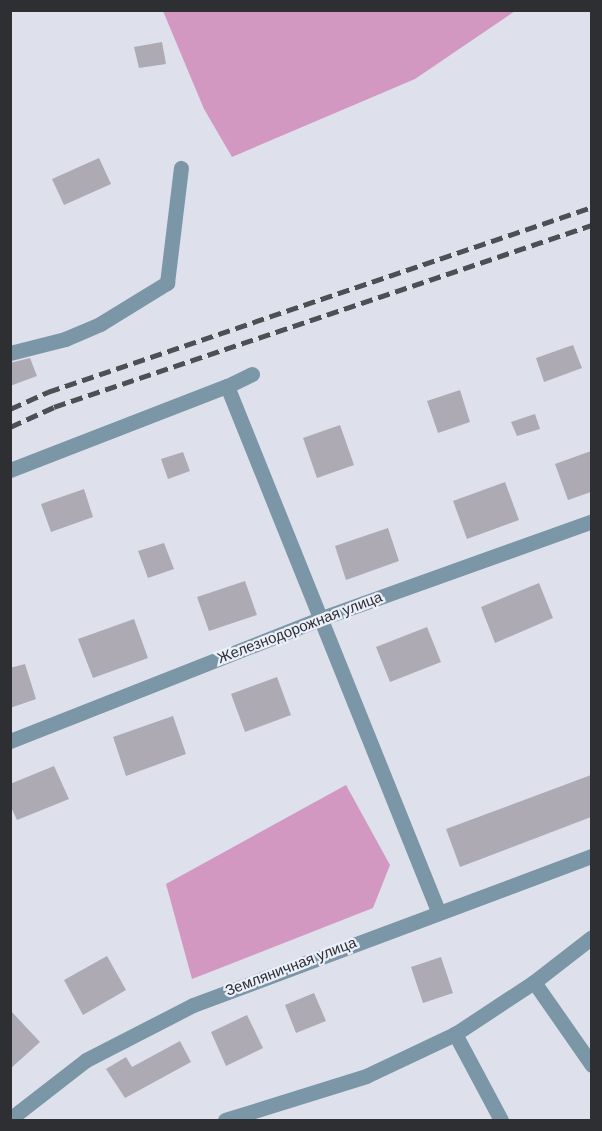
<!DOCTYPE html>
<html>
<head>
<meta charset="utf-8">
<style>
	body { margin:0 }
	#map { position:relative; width:602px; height:1131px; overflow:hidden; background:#dee1eb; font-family:"DM Sans",sans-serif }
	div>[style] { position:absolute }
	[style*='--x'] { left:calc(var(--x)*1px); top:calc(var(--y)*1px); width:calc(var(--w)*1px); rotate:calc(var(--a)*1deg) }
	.forest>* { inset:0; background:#d298c1 }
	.building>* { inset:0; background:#adaab3 }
	.street>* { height:15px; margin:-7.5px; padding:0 7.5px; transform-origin:7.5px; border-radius:7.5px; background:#7b96a7 }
	.rail>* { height:4.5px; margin-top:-2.25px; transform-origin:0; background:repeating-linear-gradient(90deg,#4e4f54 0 12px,transparent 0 18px) }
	span { translate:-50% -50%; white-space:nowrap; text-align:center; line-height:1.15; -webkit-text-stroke:4.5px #ebeff9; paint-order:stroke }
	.street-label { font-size:15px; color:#2e2f33 }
	.frame { position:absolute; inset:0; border:12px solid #2e2f33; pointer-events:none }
</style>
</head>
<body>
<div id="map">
	<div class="forest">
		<div style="clip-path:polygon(163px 11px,515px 11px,415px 79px,232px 157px,204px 109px)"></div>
		<div style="clip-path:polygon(346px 785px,390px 865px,373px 908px,192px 979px,166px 884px)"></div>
	</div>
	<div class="building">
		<div style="clip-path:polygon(162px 42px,166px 64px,139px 68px,134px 47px)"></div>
		<div style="clip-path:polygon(99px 158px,111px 184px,64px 205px,52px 179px)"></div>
		<div style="clip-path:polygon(573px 345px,582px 368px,544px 382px,536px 358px)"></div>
		<div style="clip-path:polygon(30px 358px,37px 376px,10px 386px,10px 363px)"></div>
		<div style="clip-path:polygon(460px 390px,470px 422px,438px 433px,427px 401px)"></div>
		<div style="clip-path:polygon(535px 414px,540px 429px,517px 436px,511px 422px)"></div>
		<div style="clip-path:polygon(340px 425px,354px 465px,317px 478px,303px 438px)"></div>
		<div style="clip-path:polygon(591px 451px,591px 492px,568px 500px,555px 464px)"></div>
		<div style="clip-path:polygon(183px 452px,190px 471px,168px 479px,161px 459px)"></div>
		<div style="clip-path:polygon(505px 482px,519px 520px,467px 539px,453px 501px)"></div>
		<div style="clip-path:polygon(84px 489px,93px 517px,51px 532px,41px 504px)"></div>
		<div style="clip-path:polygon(388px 528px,399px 561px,346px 580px,335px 546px)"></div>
		<div style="clip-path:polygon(164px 543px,174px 569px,148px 578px,138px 551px)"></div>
		<div style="clip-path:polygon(245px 581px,257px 615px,209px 631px,197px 597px)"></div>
		<div style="clip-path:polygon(539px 583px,553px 618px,495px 643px,481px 607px)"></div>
		<div style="clip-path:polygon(134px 619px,148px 658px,93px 678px,78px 639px)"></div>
		<div style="clip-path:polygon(427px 627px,441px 662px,390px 682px,376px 647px)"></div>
		<div style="clip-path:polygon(25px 664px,36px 699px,10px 708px,10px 668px)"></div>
		<div style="clip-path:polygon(277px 677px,291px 715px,245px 732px,231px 694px)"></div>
		<div style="clip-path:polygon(173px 716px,186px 754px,126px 776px,113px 737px)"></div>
		<div style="clip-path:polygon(54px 766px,69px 799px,17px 820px,10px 805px,10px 784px)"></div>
		<div style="clip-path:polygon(591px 775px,591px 817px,460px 867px,446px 829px)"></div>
		<div style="clip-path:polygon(107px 956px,126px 990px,83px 1015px,64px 980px)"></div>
		<div style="clip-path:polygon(441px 957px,453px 993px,423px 1003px,411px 967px)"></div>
		<div style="clip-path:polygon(314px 993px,326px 1021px,296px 1033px,285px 1005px)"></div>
		<div style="clip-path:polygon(10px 1010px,40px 1042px,10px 1069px)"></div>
		<div style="clip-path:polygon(247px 1015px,263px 1048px,226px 1066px,211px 1032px)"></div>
		<div style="clip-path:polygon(180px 1041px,191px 1062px,125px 1098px,106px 1069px,126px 1057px,132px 1067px)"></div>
	</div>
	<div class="street">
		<div style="--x:10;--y:353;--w:57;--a:-14.3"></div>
		<div style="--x:65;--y:339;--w:38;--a:-23"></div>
		<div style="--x:100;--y:324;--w:79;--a:-31.5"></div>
		<div style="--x:167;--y:283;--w:116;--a:-83.1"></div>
		<div style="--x:252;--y:374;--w:28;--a:154"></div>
		<div style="--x:227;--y:386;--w:566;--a:68.1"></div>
		<div style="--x:10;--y:470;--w:233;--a:-21.2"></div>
		<div style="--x:10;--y:741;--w:332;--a:-21.5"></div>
		<div style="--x:319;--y:619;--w:290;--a:-19.7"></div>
		<div style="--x:534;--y:982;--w:101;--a:55.1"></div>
		<div style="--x:10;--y:1119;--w:96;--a:-37.8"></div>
		<div style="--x:86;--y:1060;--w:120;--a:-27.2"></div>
		<div style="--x:193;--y:1005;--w:426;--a:-20.5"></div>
		<div style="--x:225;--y:1120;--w:148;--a:-17.3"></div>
		<div style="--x:366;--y:1076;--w:98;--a:-25.3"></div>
		<div style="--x:501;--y:1120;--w:98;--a:-118.1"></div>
		<div style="--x:455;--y:1034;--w:95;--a:-33.4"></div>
		<div style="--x:534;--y:982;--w:73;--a:-37.8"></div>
	</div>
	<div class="rail">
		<div style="--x:10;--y:409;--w:42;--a:-24.1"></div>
		<div style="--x:48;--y:392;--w:575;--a:-18.78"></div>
		<div style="--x:10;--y:427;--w:48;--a:-24.4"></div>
		<div style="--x:54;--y:407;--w:568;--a:-18.69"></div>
	</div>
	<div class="street-label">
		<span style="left:300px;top:628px;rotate:-21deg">Железнодорожная улица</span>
		<span style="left:291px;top:967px;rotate:-21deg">Земляничная улица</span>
	</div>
	<div class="frame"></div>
</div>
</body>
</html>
